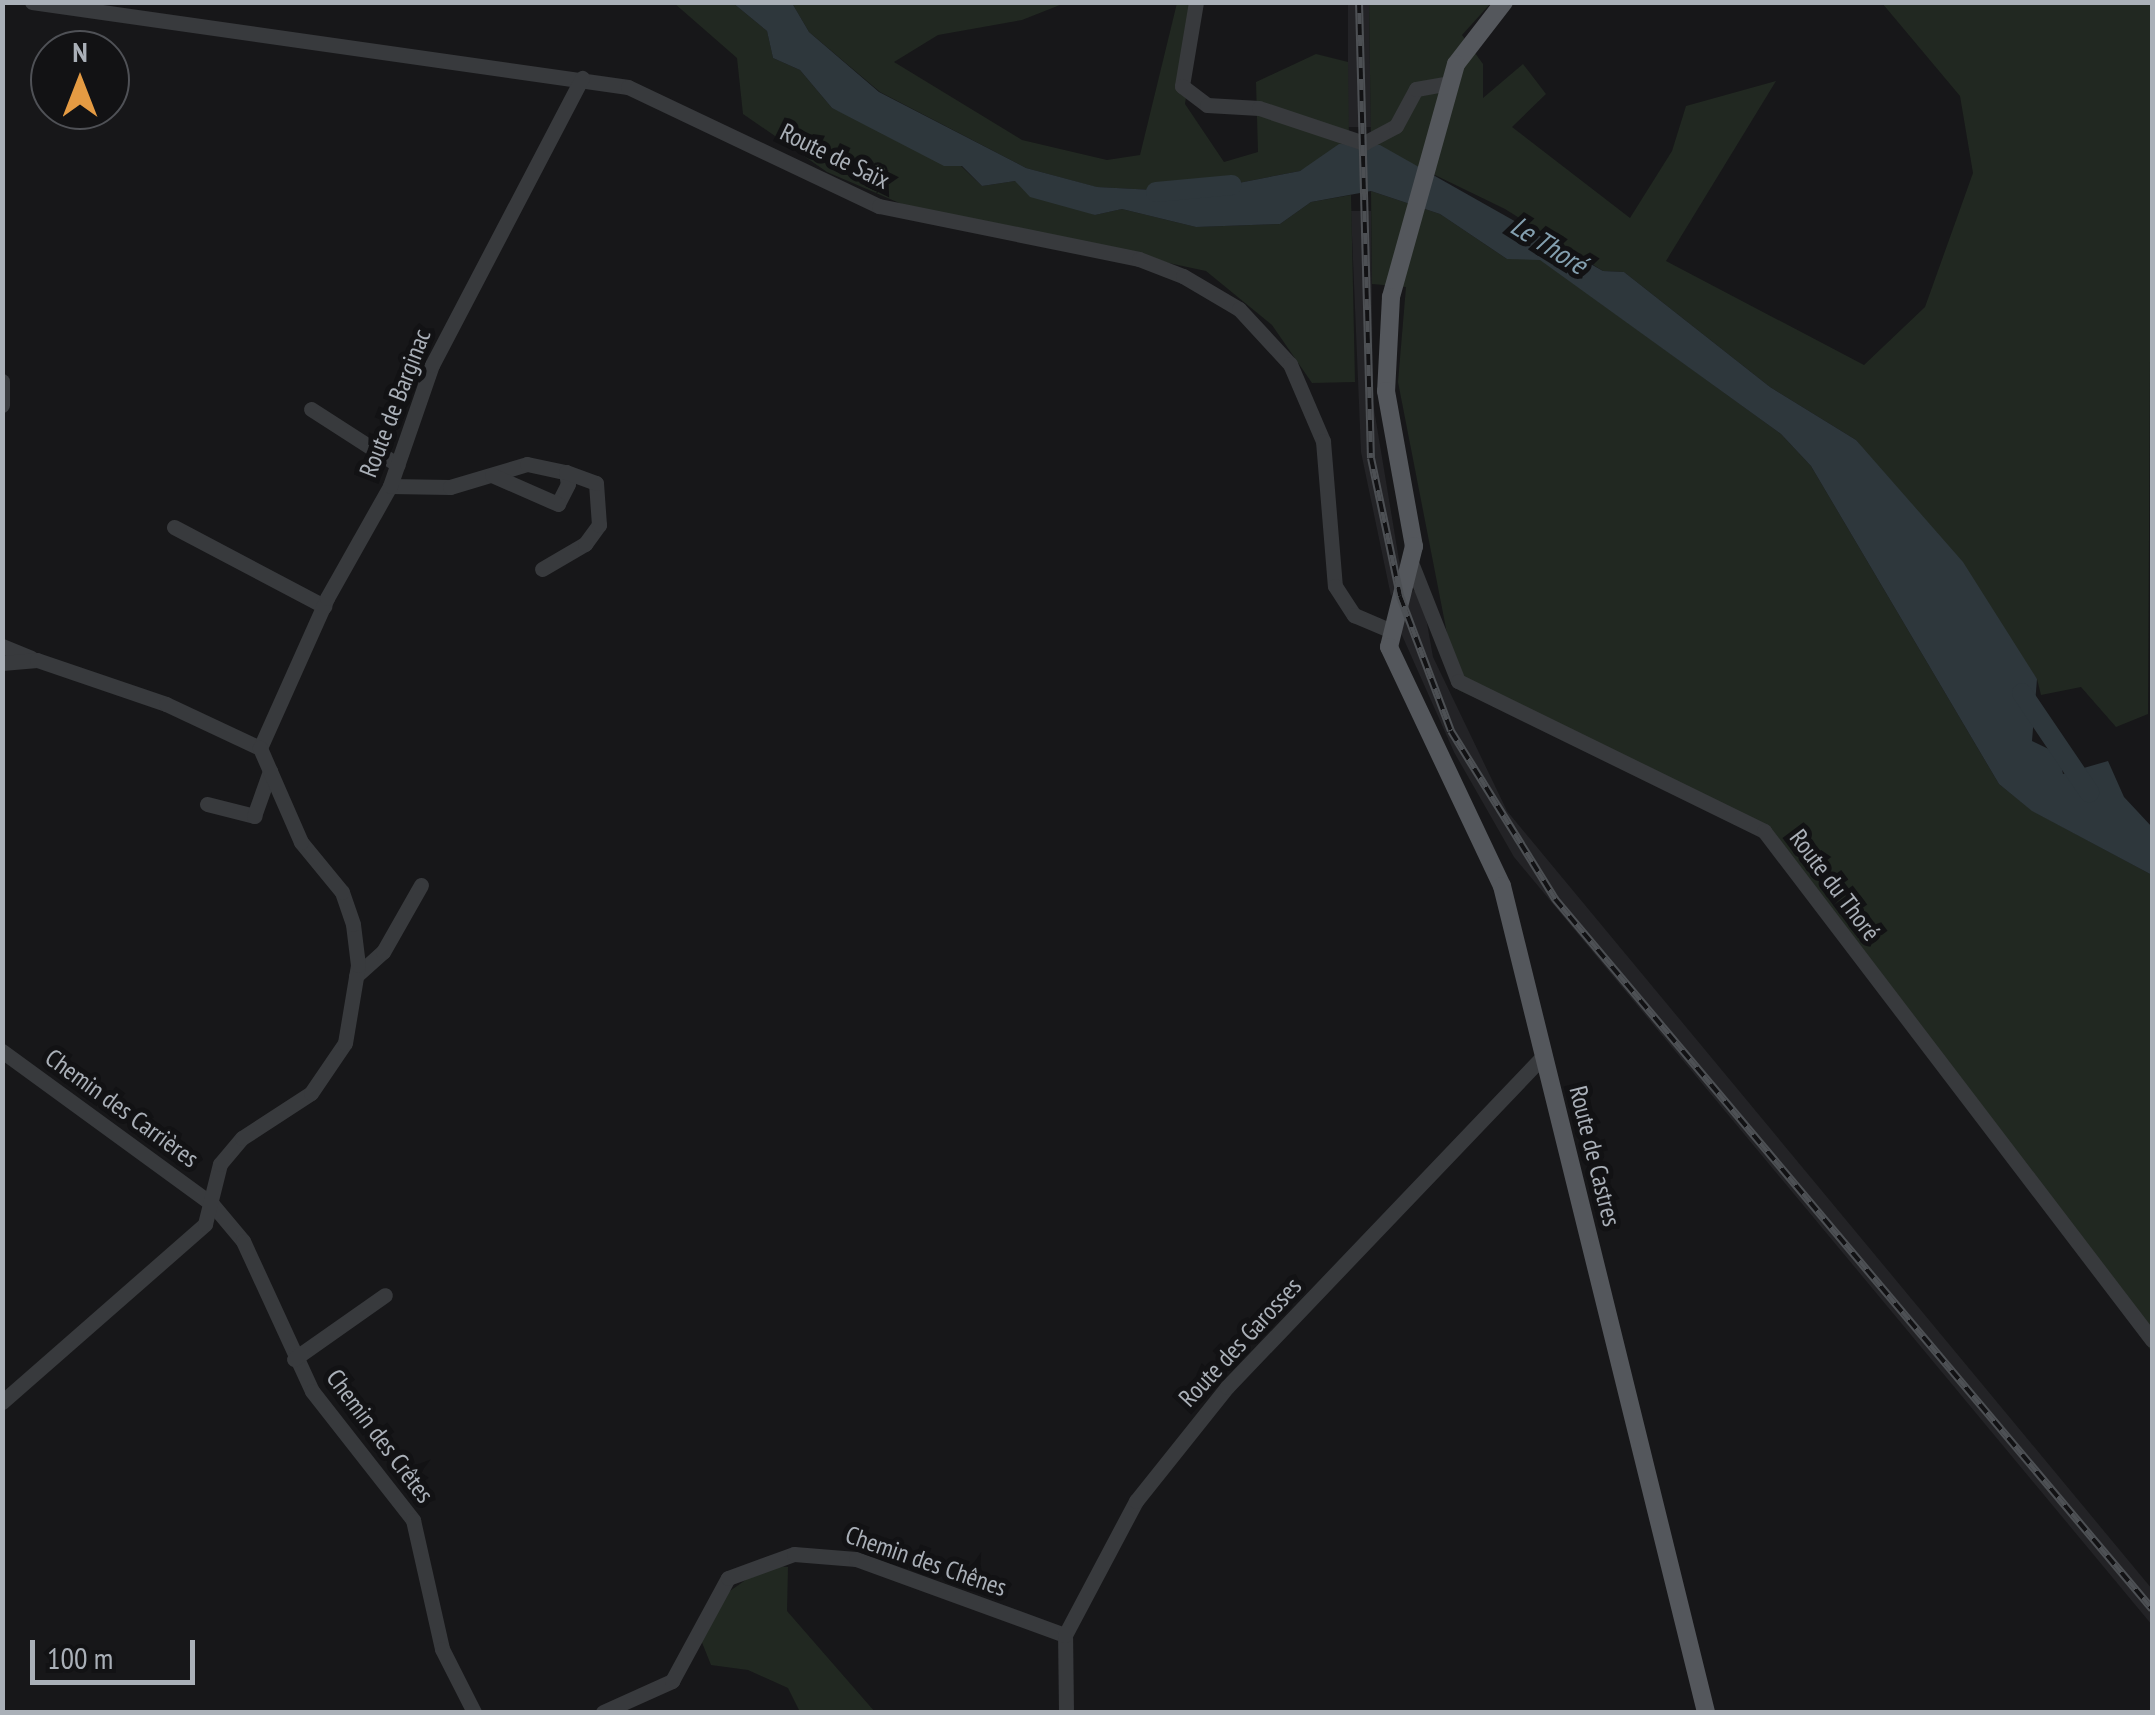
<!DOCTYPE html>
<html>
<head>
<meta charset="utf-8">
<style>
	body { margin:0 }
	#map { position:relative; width:2155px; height:1715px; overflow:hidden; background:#171719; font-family:"PT Sans Narrow",sans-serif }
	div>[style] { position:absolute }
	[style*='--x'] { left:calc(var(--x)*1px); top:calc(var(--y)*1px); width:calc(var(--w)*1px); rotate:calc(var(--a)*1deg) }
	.built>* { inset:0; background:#232326 }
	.green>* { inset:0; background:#212821 }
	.water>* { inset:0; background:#2e373c }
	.river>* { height:20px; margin:-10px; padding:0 10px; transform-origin:10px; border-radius:10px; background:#2e373c }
	.minor>* { height:15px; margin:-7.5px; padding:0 7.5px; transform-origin:7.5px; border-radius:7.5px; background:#383a3d }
	.major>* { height:18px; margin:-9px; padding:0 9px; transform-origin:9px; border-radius:9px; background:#54575c }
	.rail>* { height:8px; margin-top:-4px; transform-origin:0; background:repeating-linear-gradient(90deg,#121214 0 11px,#4d5054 0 22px); box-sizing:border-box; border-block:2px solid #4d5054 }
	span { translate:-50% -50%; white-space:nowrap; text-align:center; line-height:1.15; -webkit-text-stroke:10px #121214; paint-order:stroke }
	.street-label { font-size:25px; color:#aab0b8 }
	.water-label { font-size:28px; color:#84a0b0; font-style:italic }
	.frame { position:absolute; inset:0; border:5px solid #aab0b8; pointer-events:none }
	.north { position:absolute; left:30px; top:30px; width:100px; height:100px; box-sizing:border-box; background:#121214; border:2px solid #4f5156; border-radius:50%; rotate:0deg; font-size:28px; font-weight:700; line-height:40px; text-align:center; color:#aab0b8 }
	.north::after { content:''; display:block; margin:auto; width:35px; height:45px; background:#e59b43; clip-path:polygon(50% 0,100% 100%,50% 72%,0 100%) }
	.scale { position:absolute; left:30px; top:1640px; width:165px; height:45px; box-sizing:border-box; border:5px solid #aab0b8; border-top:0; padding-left:12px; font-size:30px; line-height:35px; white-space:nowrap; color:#aab0b8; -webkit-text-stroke:8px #121214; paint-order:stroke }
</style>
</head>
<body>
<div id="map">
	<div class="built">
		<div style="clip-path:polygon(1348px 3px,1369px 3px,1371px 127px,1348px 127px)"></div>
		<div style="clip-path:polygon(1351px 211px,1371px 211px,1373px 403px,1402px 578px,1391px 596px,1361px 452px)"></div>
		<div style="clip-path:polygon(1413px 590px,1422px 595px,1433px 657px,1507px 811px,2152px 1589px,2152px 1625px,1514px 857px,1454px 752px,1397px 624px)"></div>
	</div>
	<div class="green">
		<div style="clip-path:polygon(674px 3px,733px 3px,767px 31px,773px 58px,800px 70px,832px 108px,961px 166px,982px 186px,1015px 181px,1095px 215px,1122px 209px,1196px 227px,1280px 224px,1311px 202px,1351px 195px,1355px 382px,1312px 383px,1272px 325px,1206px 271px,911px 208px,827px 172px,743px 114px,737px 58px)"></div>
		<div style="clip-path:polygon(792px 3px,1065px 3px,1022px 20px,938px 35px,894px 62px,1022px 140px,1107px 160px,1140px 155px,1177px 3px,1200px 3px,1185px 104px,1224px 162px,1258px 152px,1256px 82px,1316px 54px,1348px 62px,1349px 144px,1300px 171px,1192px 192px,1096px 187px,1026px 168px,880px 92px,809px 32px)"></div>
		<div style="clip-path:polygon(1369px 3px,1491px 3px,1462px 35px,1483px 64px,1483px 98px,1523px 64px,1546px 94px,1512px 127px,1630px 218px,1672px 151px,1686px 106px,1776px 81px,1666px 261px,1864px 365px,1925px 307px,1973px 173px,1960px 96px,1882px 3px,2152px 3px,2148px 714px,2116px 727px,2081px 687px,2041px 695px,2037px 679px,1856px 440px,1770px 387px,1624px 272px,1603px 271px,1505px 209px,1371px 144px)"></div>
		<div style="clip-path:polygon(1371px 191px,1440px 214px,1507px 259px,1540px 259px,1781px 434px,1811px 466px,1999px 784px,2033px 811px,2152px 875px,2152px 1352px,1772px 842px,1747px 819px,1458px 690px,1398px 382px,1406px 287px,1372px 284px)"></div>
		<div style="clip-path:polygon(767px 1565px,788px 1567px,787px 1611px,875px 1712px,800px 1712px,788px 1688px,748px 1670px,711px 1665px,701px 1640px,720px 1598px)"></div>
	</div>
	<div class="water">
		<div style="clip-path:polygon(733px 3px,792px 3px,809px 32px,879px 92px,1026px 168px,1097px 187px,1192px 192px,1300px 171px,1339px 144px,1380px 145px,1603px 271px,1624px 272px,1770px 387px,1856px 440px,1963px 562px,2037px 679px,2032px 741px,2059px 754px,2063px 774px,2108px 761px,2124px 797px,2152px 827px,2152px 875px,2032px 811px,1999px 784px,1811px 466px,1781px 434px,1540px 260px,1507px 259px,1440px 214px,1371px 191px,1311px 202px,1280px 224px,1196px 227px,1122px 209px,1095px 215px,1030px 197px,1015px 181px,982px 186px,962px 166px,944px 166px,832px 108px,800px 70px,773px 58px,767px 31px)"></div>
	</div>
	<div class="river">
		<div style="--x:1156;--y:192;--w:76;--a:-5.3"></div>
		<div style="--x:2022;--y:693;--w:120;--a:55.9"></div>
	</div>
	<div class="minor">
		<div style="--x:32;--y:2;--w:602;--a:8.12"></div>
		<div style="--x:628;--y:87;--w:278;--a:25.4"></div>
		<div style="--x:879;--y:206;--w:265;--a:11.5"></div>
		<div style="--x:1139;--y:259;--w:47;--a:21.1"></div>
		<div style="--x:1183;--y:276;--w:65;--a:30.5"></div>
		<div style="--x:1239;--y:309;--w:75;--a:47.2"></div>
		<div style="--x:1290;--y:364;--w:84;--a:66.8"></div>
		<div style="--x:1323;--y:441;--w:145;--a:85.3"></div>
		<div style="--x:1335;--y:586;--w:35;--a:57"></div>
		<div style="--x:1354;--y:615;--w:38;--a:23"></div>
		<div style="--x:1196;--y:2;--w:85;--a:99.5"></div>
		<div style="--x:1182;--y:86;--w:31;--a:37"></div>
		<div style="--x:1207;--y:105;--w:52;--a:3.3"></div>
		<div style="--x:1259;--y:108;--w:111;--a:18.4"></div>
		<div style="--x:1364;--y:143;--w:36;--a:-28"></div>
		<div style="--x:1396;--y:126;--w:42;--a:-61.6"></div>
		<div style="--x:1416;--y:89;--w:35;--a:-10"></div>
		<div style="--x:2;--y:381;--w:24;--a:90"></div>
		<div style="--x:311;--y:409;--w:103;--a:32.8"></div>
		<div style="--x:390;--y:486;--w:60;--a:1"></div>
		<div style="--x:450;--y:487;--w:80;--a:-16.6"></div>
		<div style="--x:527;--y:464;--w:40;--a:12"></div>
		<div style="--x:566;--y:472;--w:12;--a:81"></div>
		<div style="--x:568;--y:484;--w:22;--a:117"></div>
		<div style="--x:558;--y:504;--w:72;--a:-156.3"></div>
		<div style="--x:174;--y:527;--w:170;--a:27.8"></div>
		<div style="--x:1412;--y:565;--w:125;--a:68.4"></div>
		<div style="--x:1458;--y:681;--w:341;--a:26.1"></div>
		<div style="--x:1764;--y:831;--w:640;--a:52.68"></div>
		<div style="--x:542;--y:569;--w:50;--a:-30.2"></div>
		<div style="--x:585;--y:544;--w:24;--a:-54"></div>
		<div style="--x:599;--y:525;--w:42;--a:-94.1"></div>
		<div style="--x:596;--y:483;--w:32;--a:-160"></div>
		<div style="--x:2;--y:646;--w:31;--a:22"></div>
		<div style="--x:2;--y:663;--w:35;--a:-5"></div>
		<div style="--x:37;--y:660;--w:136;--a:18.8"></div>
		<div style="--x:166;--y:704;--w:104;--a:25.1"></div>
		<div style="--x:260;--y:748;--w:164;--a:-65.9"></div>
		<div style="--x:327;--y:598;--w:129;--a:-60.6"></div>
		<div style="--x:390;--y:486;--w:128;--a:-70.9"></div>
		<div style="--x:432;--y:365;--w:324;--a:-62.4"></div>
		<div style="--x:207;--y:804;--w:49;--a:14.3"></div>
		<div style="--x:254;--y:816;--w:48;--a:-70.4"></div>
		<div style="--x:356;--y:976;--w:36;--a:-42"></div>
		<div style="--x:383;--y:952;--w:77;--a:-60.4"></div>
		<div style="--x:2;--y:1051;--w:260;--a:36.1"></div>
		<div style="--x:212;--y:1204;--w:48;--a:50"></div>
		<div style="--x:243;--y:1241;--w:165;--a:65.3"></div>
		<div style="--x:312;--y:1391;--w:164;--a:51.9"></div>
		<div style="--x:413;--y:1520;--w:132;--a:77.3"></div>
		<div style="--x:442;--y:1649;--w:71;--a:63.1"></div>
		<div style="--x:294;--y:1359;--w:111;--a:-35.1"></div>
		<div style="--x:2;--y:1402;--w:270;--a:-41.2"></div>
		<div style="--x:205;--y:1224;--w:62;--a:-76"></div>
		<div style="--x:220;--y:1164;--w:34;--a:-50"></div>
		<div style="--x:242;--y:1138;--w:82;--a:-33.1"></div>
		<div style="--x:311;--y:1093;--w:60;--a:-55.8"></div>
		<div style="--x:345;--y:1043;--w:79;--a:-80.5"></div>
		<div style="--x:358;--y:965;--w:41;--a:-97"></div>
		<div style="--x:353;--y:924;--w:34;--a:-109"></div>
		<div style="--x:342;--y:892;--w:65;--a:-129.4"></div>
		<div style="--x:301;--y:842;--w:103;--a:-113.6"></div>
		<div style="--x:603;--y:1712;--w:76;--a:-24.2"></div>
		<div style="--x:672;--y:1681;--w:117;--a:-61.5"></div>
		<div style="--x:728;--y:1578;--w:70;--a:-20"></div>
		<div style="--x:794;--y:1554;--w:62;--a:4.6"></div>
		<div style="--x:856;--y:1559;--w:222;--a:20"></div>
		<div style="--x:1066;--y:1712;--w:77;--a:-90.7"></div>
		<div style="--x:1065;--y:1635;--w:152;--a:-62.1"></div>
		<div style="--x:1136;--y:1501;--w:146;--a:-51.4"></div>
		<div style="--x:1227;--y:1387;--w:459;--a:-46.3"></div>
	</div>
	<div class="major">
		<div style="--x:1504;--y:2;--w:78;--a:127.7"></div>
		<div style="--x:1456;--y:64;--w:242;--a:105.6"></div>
		<div style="--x:1391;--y:297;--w:94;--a:93"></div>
		<div style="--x:1386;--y:391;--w:158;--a:79.8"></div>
		<div style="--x:1414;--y:546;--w:104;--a:103.9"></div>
		<div style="--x:1389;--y:647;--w:264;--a:64.7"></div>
		<div style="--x:1502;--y:886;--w:851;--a:76.13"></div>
	</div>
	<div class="rail">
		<div style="--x:1359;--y:2;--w:456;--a:88.5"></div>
		<div style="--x:1371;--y:458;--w:141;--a:78.1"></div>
		<div style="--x:1400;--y:596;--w:144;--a:69.3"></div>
		<div style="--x:1451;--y:731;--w:198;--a:58.2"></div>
		<div style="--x:1555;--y:899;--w:928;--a:49.94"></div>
	</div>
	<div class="street-label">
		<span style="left:835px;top:156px;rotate:26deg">Route de Saïx</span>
		<span style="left:395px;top:403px;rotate:-69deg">Route de Barginac</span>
		<span style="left:1835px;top:885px;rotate:53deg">Route du Thoré</span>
		<span style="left:122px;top:1108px;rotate:36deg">Chemin des Carrières</span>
		<span style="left:1595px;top:1156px;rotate:76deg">Route de Castres</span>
		<span style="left:1240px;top:1342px;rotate:-47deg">Route des Garosses</span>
		<span style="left:380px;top:1436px;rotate:53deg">Chemin des Crêtes</span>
		<span style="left:926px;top:1561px;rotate:19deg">Chemin des Chênes</span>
	</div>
	<div class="water-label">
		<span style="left:1549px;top:245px;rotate:32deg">Le Thoré</span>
	</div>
	<div class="frame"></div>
	<div class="north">N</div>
	<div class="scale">100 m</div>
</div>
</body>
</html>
